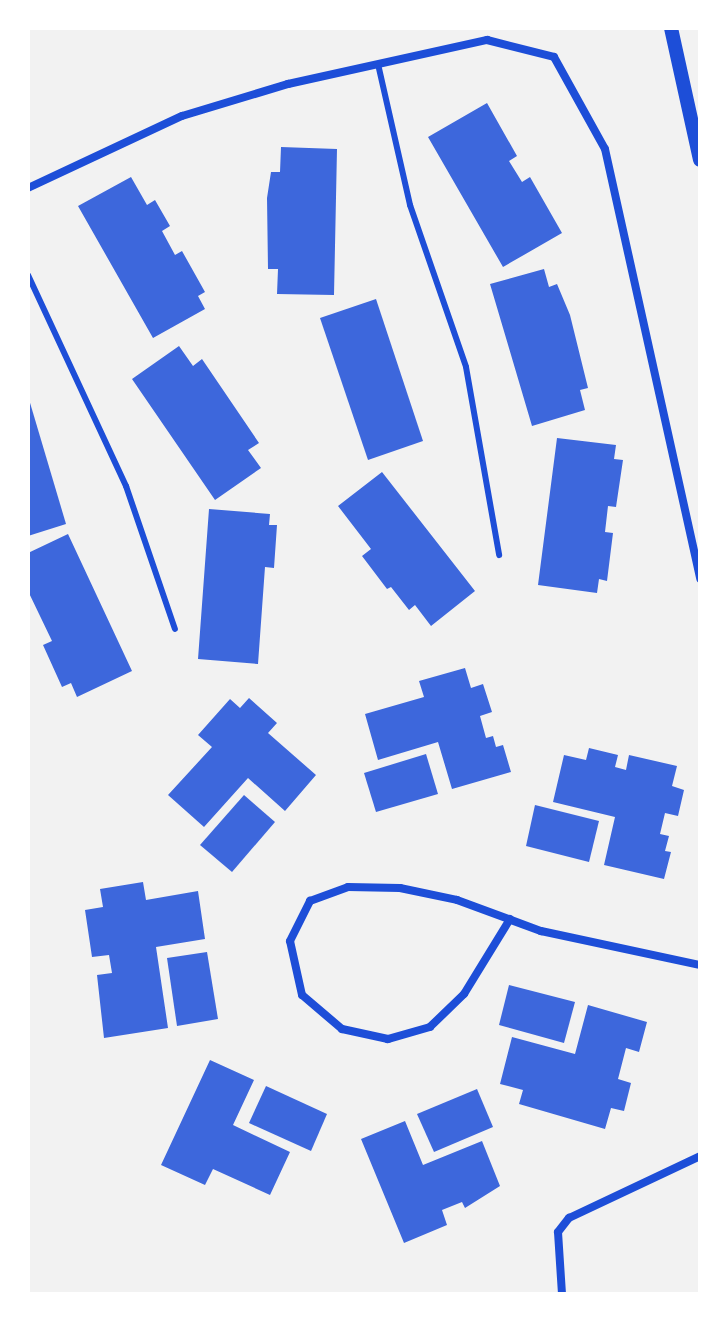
<!DOCTYPE html>
<html>
<head>
<meta charset="utf-8">
<style>
	body { margin:0 }
	#map { position:relative; width:728px; height:1322px; overflow:hidden; background:#f2f2f2; font-family:"Fira Sans",sans-serif }
	div>[style] { position:absolute }
	[style*='--x'] { left:calc(var(--x)*1px); top:calc(var(--y)*1px); width:calc(var(--w)*1px); rotate:calc(var(--a)*1deg) }
	.building>* { inset:0; background:#3d67dc }
	.service>* { height:6px; margin:-3px; padding:0 3px; transform-origin:3px; border-radius:3px; background:#1d4ed8 }
	.minor>* { height:8px; margin:-4px; padding:0 4px; transform-origin:4px; border-radius:4px; background:#1d4ed8 }
	.tertiary>* { height:14px; margin:-7px; padding:0 7px; transform-origin:7px; border-radius:7px; background:#1d4ed8 }
	span { translate:-50% -50%; white-space:nowrap; text-align:center; line-height:1.15; -webkit-text-stroke:8px #fff; paint-order:stroke }
	.frame { position:absolute; inset:0; border:30px solid #fff; pointer-events:none }
</style>
</head>
<body>
<div id="map">
	<div class="building">
		<div style="clip-path:polygon(487px 103px,517px 156px,509px 161px,522px 182px,530px 177px,562px 233px,503px 267px,428px 137px)"></div>
		<div style="clip-path:polygon(281px 147px,337px 149px,334px 295px,277px 294px,278px 269px,268px 269px,267px 198px,271px 172px,280px 172px)"></div>
		<div style="clip-path:polygon(131px 177px,147px 205px,155px 200px,170px 226px,162px 231px,175px 255px,182px 251px,205px 292px,198px 296px,205px 309px,153px 338px,78px 206px)"></div>
		<div style="clip-path:polygon(544px 269px,549px 287px,557px 284px,570px 315px,588px 388px,580px 390px,585px 410px,532px 426px,490px 284px)"></div>
		<div style="clip-path:polygon(376px 299px,423px 441px,368px 460px,320px 318px)"></div>
		<div style="clip-path:polygon(179px 346px,193px 366px,202px 359px,259px 443px,248px 450px,261px 468px,215px 500px,132px 379px)"></div>
		<div style="clip-path:polygon(28px 396px,66px 524px,28px 536px)"></div>
		<div style="clip-path:polygon(557px 438px,616px 445px,614px 459px,623px 460px,616px 507px,608px 506px,605px 532px,613px 533px,607px 581px,599px 579px,597px 593px,538px 585px)"></div>
		<div style="clip-path:polygon(382px 472px,475px 591px,431px 626px,415px 605px,409px 610px,391px 587px,387px 589px,362px 556px,371px 549px,338px 506px)"></div>
		<div style="clip-path:polygon(209px 509px,270px 514px,269px 525px,277px 525px,274px 568px,265px 567px,258px 664px,198px 659px)"></div>
		<div style="clip-path:polygon(68px 534px,132px 671px,77px 697px,71px 683px,62px 687px,43px 645px,52px 641px,28px 591px,28px 553px)"></div>
		<div style="clip-path:polygon(465px 668px,471px 688px,483px 684px,492px 712px,480px 716px,486px 738px,493px 736px,496px 747px,503px 745px,511px 772px,452px 789px,438px 742px,378px 760px,365px 714px,424px 697px,419px 681px)"></div>
		<div style="clip-path:polygon(249px 698px,277px 723px,268px 733px,316px 775px,285px 811px,248px 778px,204px 827px,168px 795px,212px 747px,198px 735px,230px 699px,240px 708px)"></div>
		<div style="clip-path:polygon(589px 748px,618px 755px,615px 767px,626px 770px,629px 755px,677px 766px,672px 786px,684px 790px,678px 816px,665px 813px,660px 834px,669px 836px,665px 851px,671px 852px,664px 879px,604px 865px,615px 817px,553px 802px,564px 755px,586px 760px)"></div>
		<div style="clip-path:polygon(426px 754px,438px 794px,376px 812px,364px 773px)"></div>
		<div style="clip-path:polygon(244px 795px,275px 822px,232px 872px,200px 845px)"></div>
		<div style="clip-path:polygon(535px 805px,599px 821px,589px 862px,526px 846px)"></div>
		<div style="clip-path:polygon(143px 882px,146px 900px,198px 891px,205px 939px,156px 947px,168px 1028px,104px 1038px,97px 975px,112px 973px,109px 955px,92px 957px,85px 910px,103px 907px,100px 889px)"></div>
		<div style="clip-path:polygon(207px 952px,218px 1019px,177px 1026px,167px 958px)"></div>
		<div style="clip-path:polygon(509px 985px,575px 1002px,564px 1043px,499px 1025px)"></div>
		<div style="clip-path:polygon(588px 1005px,647px 1022px,639px 1052px,626px 1048px,618px 1079px,631px 1083px,624px 1111px,611px 1108px,605px 1129px,519px 1104px,523px 1090px,500px 1084px,512px 1037px,575px 1054px)"></div>
		<div style="clip-path:polygon(210px 1060px,254px 1080px,233px 1125px,290px 1152px,270px 1195px,213px 1169px,205px 1185px,161px 1165px)"></div>
		<div style="clip-path:polygon(266px 1086px,327px 1114px,311px 1151px,249px 1123px)"></div>
		<div style="clip-path:polygon(477px 1089px,493px 1127px,434px 1152px,417px 1114px)"></div>
		<div style="clip-path:polygon(405px 1121px,423px 1165px,482px 1141px,500px 1186px,465px 1208px,462px 1202px,442px 1210px,447px 1225px,404px 1243px,361px 1139px)"></div>
	</div>
	<div class="service">
		<div style="--x:378;--y:64;--w:145;--a:77.2"></div>
		<div style="--x:410;--y:205;--w:171;--a:70.9"></div>
		<div style="--x:466;--y:367;--w:191;--a:80"></div>
		<div style="--x:28;--y:275;--w:233;--a:65.1"></div>
		<div style="--x:126;--y:486;--w:151;--a:71.1"></div>
	</div>
	<div class="minor">
		<div style="--x:28;--y:188;--w:170;--a:-25.1"></div>
		<div style="--x:182;--y:116;--w:111;--a:-16.8"></div>
		<div style="--x:288;--y:84;--w:204;--a:-12.5"></div>
		<div style="--x:487;--y:40;--w:69;--a:14.2"></div>
		<div style="--x:554;--y:57;--w:105;--a:61"></div>
		<div style="--x:605;--y:149;--w:440;--a:77.5"></div>
		<div style="--x:510;--y:919;--w:88;--a:121.5"></div>
		<div style="--x:464;--y:994;--w:47;--a:135.9"></div>
		<div style="--x:430;--y:1027;--w:44;--a:164.1"></div>
		<div style="--x:388;--y:1039;--w:47;--a:-167.7"></div>
		<div style="--x:342;--y:1029;--w:52;--a:-139.6"></div>
		<div style="--x:302;--y:995;--w:55;--a:-102.5"></div>
		<div style="--x:290;--y:941;--w:45;--a:-63.4"></div>
		<div style="--x:310;--y:901;--w:40;--a:-20.2"></div>
		<div style="--x:348;--y:887;--w:52;--a:1.1"></div>
		<div style="--x:400;--y:888;--w:58;--a:11.9"></div>
		<div style="--x:457;--y:900;--w:90;--a:20.3"></div>
		<div style="--x:541;--y:931;--w:163;--a:12.1"></div>
		<div style="--x:562;--y:1294;--w:62;--a:-93.7"></div>
		<div style="--x:558;--y:1232;--w:18;--a:-52"></div>
		<div style="--x:569;--y:1218;--w:145;--a:-25.3"></div>
	</div>
	<div class="tertiary">
		<div style="--x:671;--y:28;--w:135;--a:77.6"></div>
	</div>
	<div class="frame"></div>
</div>
</body>
</html>
